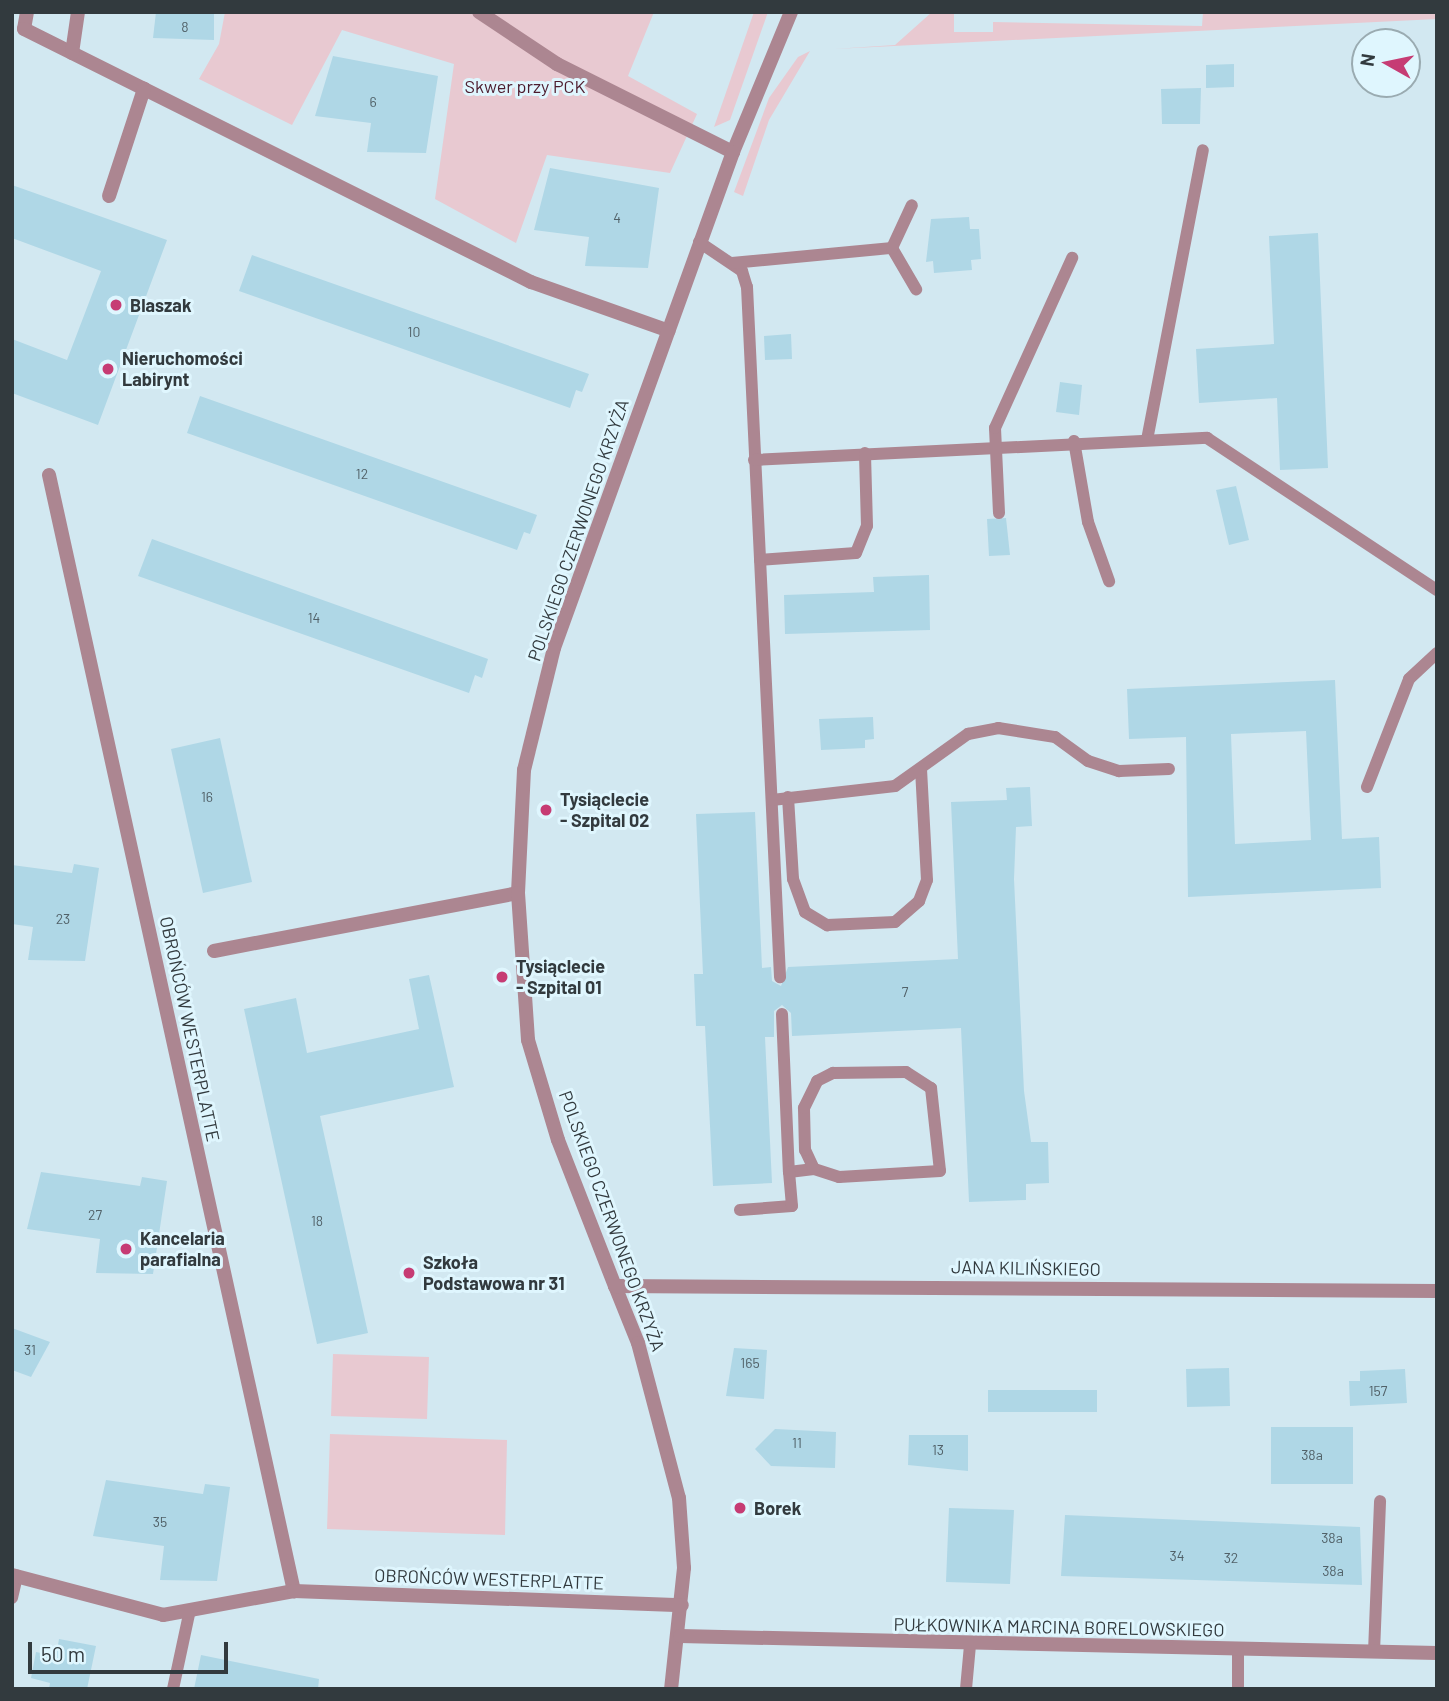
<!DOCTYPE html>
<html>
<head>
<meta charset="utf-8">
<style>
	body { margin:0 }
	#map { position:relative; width:1449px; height:1701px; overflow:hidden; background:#d2e8f1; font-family:Barlow,sans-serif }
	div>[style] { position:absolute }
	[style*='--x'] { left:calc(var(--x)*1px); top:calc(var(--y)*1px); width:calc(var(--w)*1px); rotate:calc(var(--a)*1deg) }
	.green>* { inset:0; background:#e8c9d1 }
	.building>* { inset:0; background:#afd7e6 }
	.service>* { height:12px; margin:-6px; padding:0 6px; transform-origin:6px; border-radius:6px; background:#ac8691 }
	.minor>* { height:14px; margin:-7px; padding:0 7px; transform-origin:7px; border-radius:7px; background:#ac8691 }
	.tertiary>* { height:14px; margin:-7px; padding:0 7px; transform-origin:7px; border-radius:7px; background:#ac8691 }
	.dots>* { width:19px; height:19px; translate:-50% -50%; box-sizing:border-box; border:4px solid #dff6fe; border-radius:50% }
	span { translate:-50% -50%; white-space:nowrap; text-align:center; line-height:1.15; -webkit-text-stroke:6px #dff6fe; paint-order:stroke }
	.number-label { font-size:14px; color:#516168 }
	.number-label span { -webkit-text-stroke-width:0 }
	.park-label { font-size:18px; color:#4c1b2d }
	.poi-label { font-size:18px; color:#323a3e; font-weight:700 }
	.left { translate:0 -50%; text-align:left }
	.street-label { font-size:18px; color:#323a3e }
	.frame { position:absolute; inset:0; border:14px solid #323a3e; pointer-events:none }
	.north { position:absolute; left:1351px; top:28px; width:70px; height:70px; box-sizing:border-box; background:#dff6fe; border:2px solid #9aabb1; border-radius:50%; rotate:279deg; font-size:19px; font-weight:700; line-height:28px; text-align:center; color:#323a3e }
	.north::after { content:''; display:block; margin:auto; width:24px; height:32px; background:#c63c74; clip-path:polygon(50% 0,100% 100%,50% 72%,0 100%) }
	.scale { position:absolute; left:28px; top:1642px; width:200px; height:32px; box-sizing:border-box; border:4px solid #323a3e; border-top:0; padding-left:9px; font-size:21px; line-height:24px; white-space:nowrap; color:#323a3e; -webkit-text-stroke:5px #dff6fe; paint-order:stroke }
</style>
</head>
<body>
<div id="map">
	<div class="green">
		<div style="clip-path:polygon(225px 12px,654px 12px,628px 76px,697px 114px,670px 173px,547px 155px,516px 243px,435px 199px,454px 64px,342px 30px,292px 125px,199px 79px,219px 44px)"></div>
		<div style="clip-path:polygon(754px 12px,768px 12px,730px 120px,714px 127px)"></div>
		<div style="clip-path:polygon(932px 12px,954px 12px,954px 32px,993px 32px,993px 22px,1202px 26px,1203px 12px,1437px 12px,1437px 19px,834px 49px,895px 45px)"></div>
		<div style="clip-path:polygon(810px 51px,769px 120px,743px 196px,734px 192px,769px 98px,798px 57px)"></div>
		<div style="clip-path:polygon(333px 1354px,429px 1357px,427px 1419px,331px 1416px)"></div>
		<div style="clip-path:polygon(330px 1434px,507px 1440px,505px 1535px,327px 1529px)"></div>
	</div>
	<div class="building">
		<div style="clip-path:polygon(156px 12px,214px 12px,214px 40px,153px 38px)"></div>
		<div style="clip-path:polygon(333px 56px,438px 76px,426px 153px,367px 152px,371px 123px,315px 116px)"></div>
		<div style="clip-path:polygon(1234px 64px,1234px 87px,1206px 88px,1206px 65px)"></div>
		<div style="clip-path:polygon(1201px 88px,1200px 124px,1162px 124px,1161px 89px)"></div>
		<div style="clip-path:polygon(550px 168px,659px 188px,648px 268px,585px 266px,589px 237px,534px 230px)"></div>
		<div style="clip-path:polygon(12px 185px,167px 240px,98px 425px,12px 393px,12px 339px,67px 360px,101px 271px,12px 238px)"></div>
		<div style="clip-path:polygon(969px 217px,970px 229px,979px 229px,981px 259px,971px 260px,972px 270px,934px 273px,933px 261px,926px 262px,931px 219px)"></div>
		<div style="clip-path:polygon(1318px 233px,1328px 468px,1280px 470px,1277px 398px,1199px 403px,1196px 349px,1274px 344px,1269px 236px)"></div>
		<div style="clip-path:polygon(252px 255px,589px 374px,582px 392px,576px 390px,570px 408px,239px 291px)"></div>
		<div style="clip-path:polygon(791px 334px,792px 359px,765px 360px,764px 336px)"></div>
		<div style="clip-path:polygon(1060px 382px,1082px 385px,1079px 415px,1056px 412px)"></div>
		<div style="clip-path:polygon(200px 396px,537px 515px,530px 534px,524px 532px,517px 550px,187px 433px)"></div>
		<div style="clip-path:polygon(1236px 486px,1249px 540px,1229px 545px,1216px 490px)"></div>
		<div style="clip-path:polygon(1006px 518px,1010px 555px,989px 556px,987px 519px)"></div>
		<div style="clip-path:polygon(152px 539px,488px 659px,482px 678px,475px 675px,469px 693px,138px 576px)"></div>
		<div style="clip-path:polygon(929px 575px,930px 630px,785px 634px,784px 595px,874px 592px,873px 577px)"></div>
		<div style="clip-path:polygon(evenodd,1335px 680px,1342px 839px,1379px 837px,1381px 888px,1188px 897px,1186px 737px,1129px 739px,1127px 689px,1335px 680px,1306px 731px,1311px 840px,1235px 844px,1231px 734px,1306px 731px)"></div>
		<div style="clip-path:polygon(873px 717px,874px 739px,865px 740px,865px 748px,821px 750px,819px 719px)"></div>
		<div style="clip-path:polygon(220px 738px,252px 882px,203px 893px,171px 749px)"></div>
		<div style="clip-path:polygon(1030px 787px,1032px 826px,1016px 827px,1014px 879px,1024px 1091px,1031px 1142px,1048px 1142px,1049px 1183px,1026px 1184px,1026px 1200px,969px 1202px,961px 1028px,792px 1036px,791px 1013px,782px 1005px,774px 1011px,774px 1037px,765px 1037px,772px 1183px,713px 1186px,705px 1026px,696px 1026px,694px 974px,703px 974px,696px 814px,755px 812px,762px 968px,771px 967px,772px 981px,781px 986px,788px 967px,958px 959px,951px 802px,1007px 800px,1006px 788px)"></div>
		<div style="clip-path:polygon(74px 864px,99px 868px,85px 961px,28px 960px,33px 927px,12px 924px,12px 865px,72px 873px)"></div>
		<div style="clip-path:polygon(429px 975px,454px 1087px,320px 1116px,368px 1333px,317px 1344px,244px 1009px,296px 998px,307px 1053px,419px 1029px,409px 979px)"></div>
		<div style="clip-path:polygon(41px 1172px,140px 1186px,142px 1177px,167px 1181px,153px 1274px,96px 1273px,100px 1239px,27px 1229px)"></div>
		<div style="clip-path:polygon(12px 1328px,50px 1342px,31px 1377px,12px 1370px)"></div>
		<div style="clip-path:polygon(734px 1348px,767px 1350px,764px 1399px,726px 1396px)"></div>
		<div style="clip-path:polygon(1229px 1368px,1230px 1406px,1187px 1407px,1186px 1369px)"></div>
		<div style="clip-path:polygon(1405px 1369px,1407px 1403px,1350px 1406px,1349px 1381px,1360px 1381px,1360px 1371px)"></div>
		<div style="clip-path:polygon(988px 1390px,1097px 1390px,1097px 1412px,988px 1412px)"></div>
		<div style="clip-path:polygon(1271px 1427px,1353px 1427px,1353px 1484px,1271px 1484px)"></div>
		<div style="clip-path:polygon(775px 1429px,836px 1432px,835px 1468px,771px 1466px,755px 1449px)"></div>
		<div style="clip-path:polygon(909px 1435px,968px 1435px,968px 1471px,908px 1465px)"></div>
		<div style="clip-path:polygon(106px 1480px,203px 1494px,205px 1484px,230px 1487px,217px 1581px,160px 1580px,164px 1546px,93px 1536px)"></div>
		<div style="clip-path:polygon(949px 1508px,1014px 1510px,1010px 1584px,946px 1582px)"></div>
		<div style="clip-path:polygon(1065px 1515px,1360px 1527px,1362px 1585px,1061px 1576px)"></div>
		<div style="clip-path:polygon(59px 1639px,96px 1646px,87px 1689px,49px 1689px,50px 1683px,31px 1678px,36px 1652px,56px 1656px)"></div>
		<div style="clip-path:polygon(201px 1655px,319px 1679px,318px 1689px,194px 1689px)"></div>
	</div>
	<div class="service">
		<div style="--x:699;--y:242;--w:52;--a:34"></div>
		<div style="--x:742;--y:271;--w:17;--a:73"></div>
		<div style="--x:747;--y:287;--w:691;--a:87.26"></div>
		<div style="--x:892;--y:248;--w:48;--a:59.7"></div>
		<div style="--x:732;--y:263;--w:161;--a:-5.4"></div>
		<div style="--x:892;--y:248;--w:47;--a:-65.1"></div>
		<div style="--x:1147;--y:440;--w:295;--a:-79.1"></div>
		<div style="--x:1074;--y:441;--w:82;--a:80.2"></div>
		<div style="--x:1088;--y:522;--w:63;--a:70.4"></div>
		<div style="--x:754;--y:460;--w:454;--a:-2.8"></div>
		<div style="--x:1207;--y:438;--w:276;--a:33.5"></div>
		<div style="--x:999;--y:513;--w:85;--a:-92.7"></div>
		<div style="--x:995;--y:428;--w:187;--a:-65.6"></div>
		<div style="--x:760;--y:560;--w:96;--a:-4.2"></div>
		<div style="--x:856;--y:553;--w:29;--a:-68"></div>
		<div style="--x:867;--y:526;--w:73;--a:-91.6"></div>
		<div style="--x:1367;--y:787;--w:116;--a:-68.7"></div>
		<div style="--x:1409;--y:679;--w:38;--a:-43"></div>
		<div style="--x:788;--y:797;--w:82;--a:86.5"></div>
		<div style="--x:793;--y:879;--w:35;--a:70"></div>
		<div style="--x:805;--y:912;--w:26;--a:31"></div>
		<div style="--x:827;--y:925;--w:68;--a:-2.5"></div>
		<div style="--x:895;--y:922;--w:32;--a:-41"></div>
		<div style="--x:919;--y:901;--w:22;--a:-69"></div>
		<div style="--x:927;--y:880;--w:111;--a:-93.1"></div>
		<div style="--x:772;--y:800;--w:124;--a:-6.5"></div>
		<div style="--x:895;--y:786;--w:90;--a:-35.5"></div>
		<div style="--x:968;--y:734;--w:31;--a:-11"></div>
		<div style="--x:998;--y:728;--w:58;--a:9"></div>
		<div style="--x:1055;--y:737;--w:41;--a:36"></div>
		<div style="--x:1088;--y:761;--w:33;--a:18"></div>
		<div style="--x:1119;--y:771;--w:50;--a:-2.3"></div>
		<div style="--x:782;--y:1014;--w:158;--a:87.5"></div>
		<div style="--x:789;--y:1172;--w:25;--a:-7"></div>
		<div style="--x:906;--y:1072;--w:30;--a:33"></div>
		<div style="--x:931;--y:1088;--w:83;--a:83.8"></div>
		<div style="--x:940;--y:1171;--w:101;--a:176.6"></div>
		<div style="--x:839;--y:1177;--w:26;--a:-162"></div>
		<div style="--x:814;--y:1169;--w:21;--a:-115"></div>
		<div style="--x:805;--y:1150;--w:42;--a:-91.4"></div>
		<div style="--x:804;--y:1108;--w:30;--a:-64"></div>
		<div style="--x:817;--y:1081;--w:18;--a:-27"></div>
		<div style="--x:833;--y:1073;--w:73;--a:-0.8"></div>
		<div style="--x:740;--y:1210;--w:52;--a:-4.4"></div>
		<div style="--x:792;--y:1206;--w:34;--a:-95"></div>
		<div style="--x:12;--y:1598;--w:23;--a:-77"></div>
		<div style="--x:1374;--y:1652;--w:151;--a:-87.7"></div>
		<div style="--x:173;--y:1689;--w:81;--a:-77.9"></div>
		<div style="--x:966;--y:1689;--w:44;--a:-84.8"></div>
		<div style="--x:1238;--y:1689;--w:39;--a:-90"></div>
	</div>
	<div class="minor">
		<div style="--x:27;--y:12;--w:17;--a:100"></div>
		<div style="--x:24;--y:29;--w:567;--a:26.52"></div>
		<div style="--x:531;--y:282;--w:146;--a:19.5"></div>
		<div style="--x:479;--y:12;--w:94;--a:33.7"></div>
		<div style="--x:557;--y:64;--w:197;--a:26.6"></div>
		<div style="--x:72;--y:53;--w:41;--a:-81.7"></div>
		<div style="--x:109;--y:196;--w:113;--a:-71.9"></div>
		<div style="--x:49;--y:475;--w:1143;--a:77.62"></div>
		<div style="--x:214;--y:951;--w:309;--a:-10.8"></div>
		<div style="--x:615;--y:1286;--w:61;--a:68"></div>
		<div style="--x:638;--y:1343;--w:160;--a:75.2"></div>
		<div style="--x:679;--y:1498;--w:70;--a:85.9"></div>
		<div style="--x:684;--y:1568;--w:122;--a:96.1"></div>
		<div style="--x:12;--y:1575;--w:156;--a:14.8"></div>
		<div style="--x:163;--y:1615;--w:133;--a:-10.4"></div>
		<div style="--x:294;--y:1591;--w:388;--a:2.1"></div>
		<div style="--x:680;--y:1636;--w:757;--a:1.29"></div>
	</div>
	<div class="tertiary">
		<div style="--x:791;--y:12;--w:152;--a:112.5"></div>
		<div style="--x:733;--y:152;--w:527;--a:109.84"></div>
		<div style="--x:554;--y:648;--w:126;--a:103.8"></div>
		<div style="--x:524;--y:770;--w:123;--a:92.8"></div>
		<div style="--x:518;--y:893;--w:147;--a:86.1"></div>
		<div style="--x:528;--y:1040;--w:104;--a:73.3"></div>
		<div style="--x:558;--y:1140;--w:157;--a:68.7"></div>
		<div style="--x:615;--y:1286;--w:822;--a:0.35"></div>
	</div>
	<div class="dots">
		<div style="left:116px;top:305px;background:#c63c74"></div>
		<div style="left:108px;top:369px;background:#c63c74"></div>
		<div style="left:546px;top:810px;background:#c63c74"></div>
		<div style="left:502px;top:977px;background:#c63c74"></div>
		<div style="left:126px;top:1249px;background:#c63c74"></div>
		<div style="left:409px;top:1273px;background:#c63c74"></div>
		<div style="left:740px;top:1508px;background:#c63c74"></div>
	</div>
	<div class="number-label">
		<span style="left:185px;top:27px">8</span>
		<span style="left:373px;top:102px">6</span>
		<span style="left:617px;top:218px">4</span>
		<span style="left:414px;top:332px">10</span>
		<span style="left:362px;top:474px">12</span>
		<span style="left:314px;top:618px">14</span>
		<span style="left:207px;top:797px">16</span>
		<span style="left:63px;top:919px">23</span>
		<span style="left:905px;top:992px">7</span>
		<span style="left:95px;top:1215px">27</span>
		<span style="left:317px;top:1221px">18</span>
		<span style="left:30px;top:1350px">31</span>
		<span style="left:750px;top:1363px">165</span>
		<span style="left:1378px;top:1391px">157</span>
		<span style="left:797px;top:1443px">11</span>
		<span style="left:938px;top:1450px">13</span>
		<span style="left:1312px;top:1455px">38a</span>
		<span style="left:160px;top:1522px">35</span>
		<span style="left:1332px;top:1538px">38a</span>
		<span style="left:1177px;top:1556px">34</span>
		<span style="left:1231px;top:1558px">32</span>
		<span style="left:1333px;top:1571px">38a</span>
	</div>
	<div class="park-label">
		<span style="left:525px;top:86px">Skwer przy PCK</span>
	</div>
	<div class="poi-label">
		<span class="left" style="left:130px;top:305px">Blaszak</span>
		<span class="left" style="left:122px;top:369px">Nieruchomości<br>Labirynt</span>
		<span class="left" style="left:560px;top:810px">Tysiąclecie<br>- Szpital 02</span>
		<span class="left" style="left:516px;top:977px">Tysiąclecie<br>- Szpital 01</span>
		<span class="left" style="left:140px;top:1249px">Kancelaria<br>parafialna</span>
		<span class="left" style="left:423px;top:1273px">Szkoła<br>Podstawowa nr 31</span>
		<span class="left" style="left:754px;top:1508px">Borek</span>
	</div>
	<div class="street-label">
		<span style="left:578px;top:530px;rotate:-71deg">POLSKIEGO CZERWONEGO KRZYŻA</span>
		<span style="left:190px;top:1029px;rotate:78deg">OBROŃCÓW WESTERPLATTE</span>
		<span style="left:612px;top:1221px;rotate:70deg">POLSKIEGO CZERWONEGO KRZYŻA</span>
		<span style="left:1026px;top:1268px;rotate:1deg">JANA KILIŃSKIEGO</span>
		<span style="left:489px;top:1579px;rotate:2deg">OBROŃCÓW WESTERPLATTE</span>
		<span style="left:1059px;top:1627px;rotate:1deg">PUŁKOWNIKA MARCINA BORELOWSKIEGO</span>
	</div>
	<div class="frame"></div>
	<div class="north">N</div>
	<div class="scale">50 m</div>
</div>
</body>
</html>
